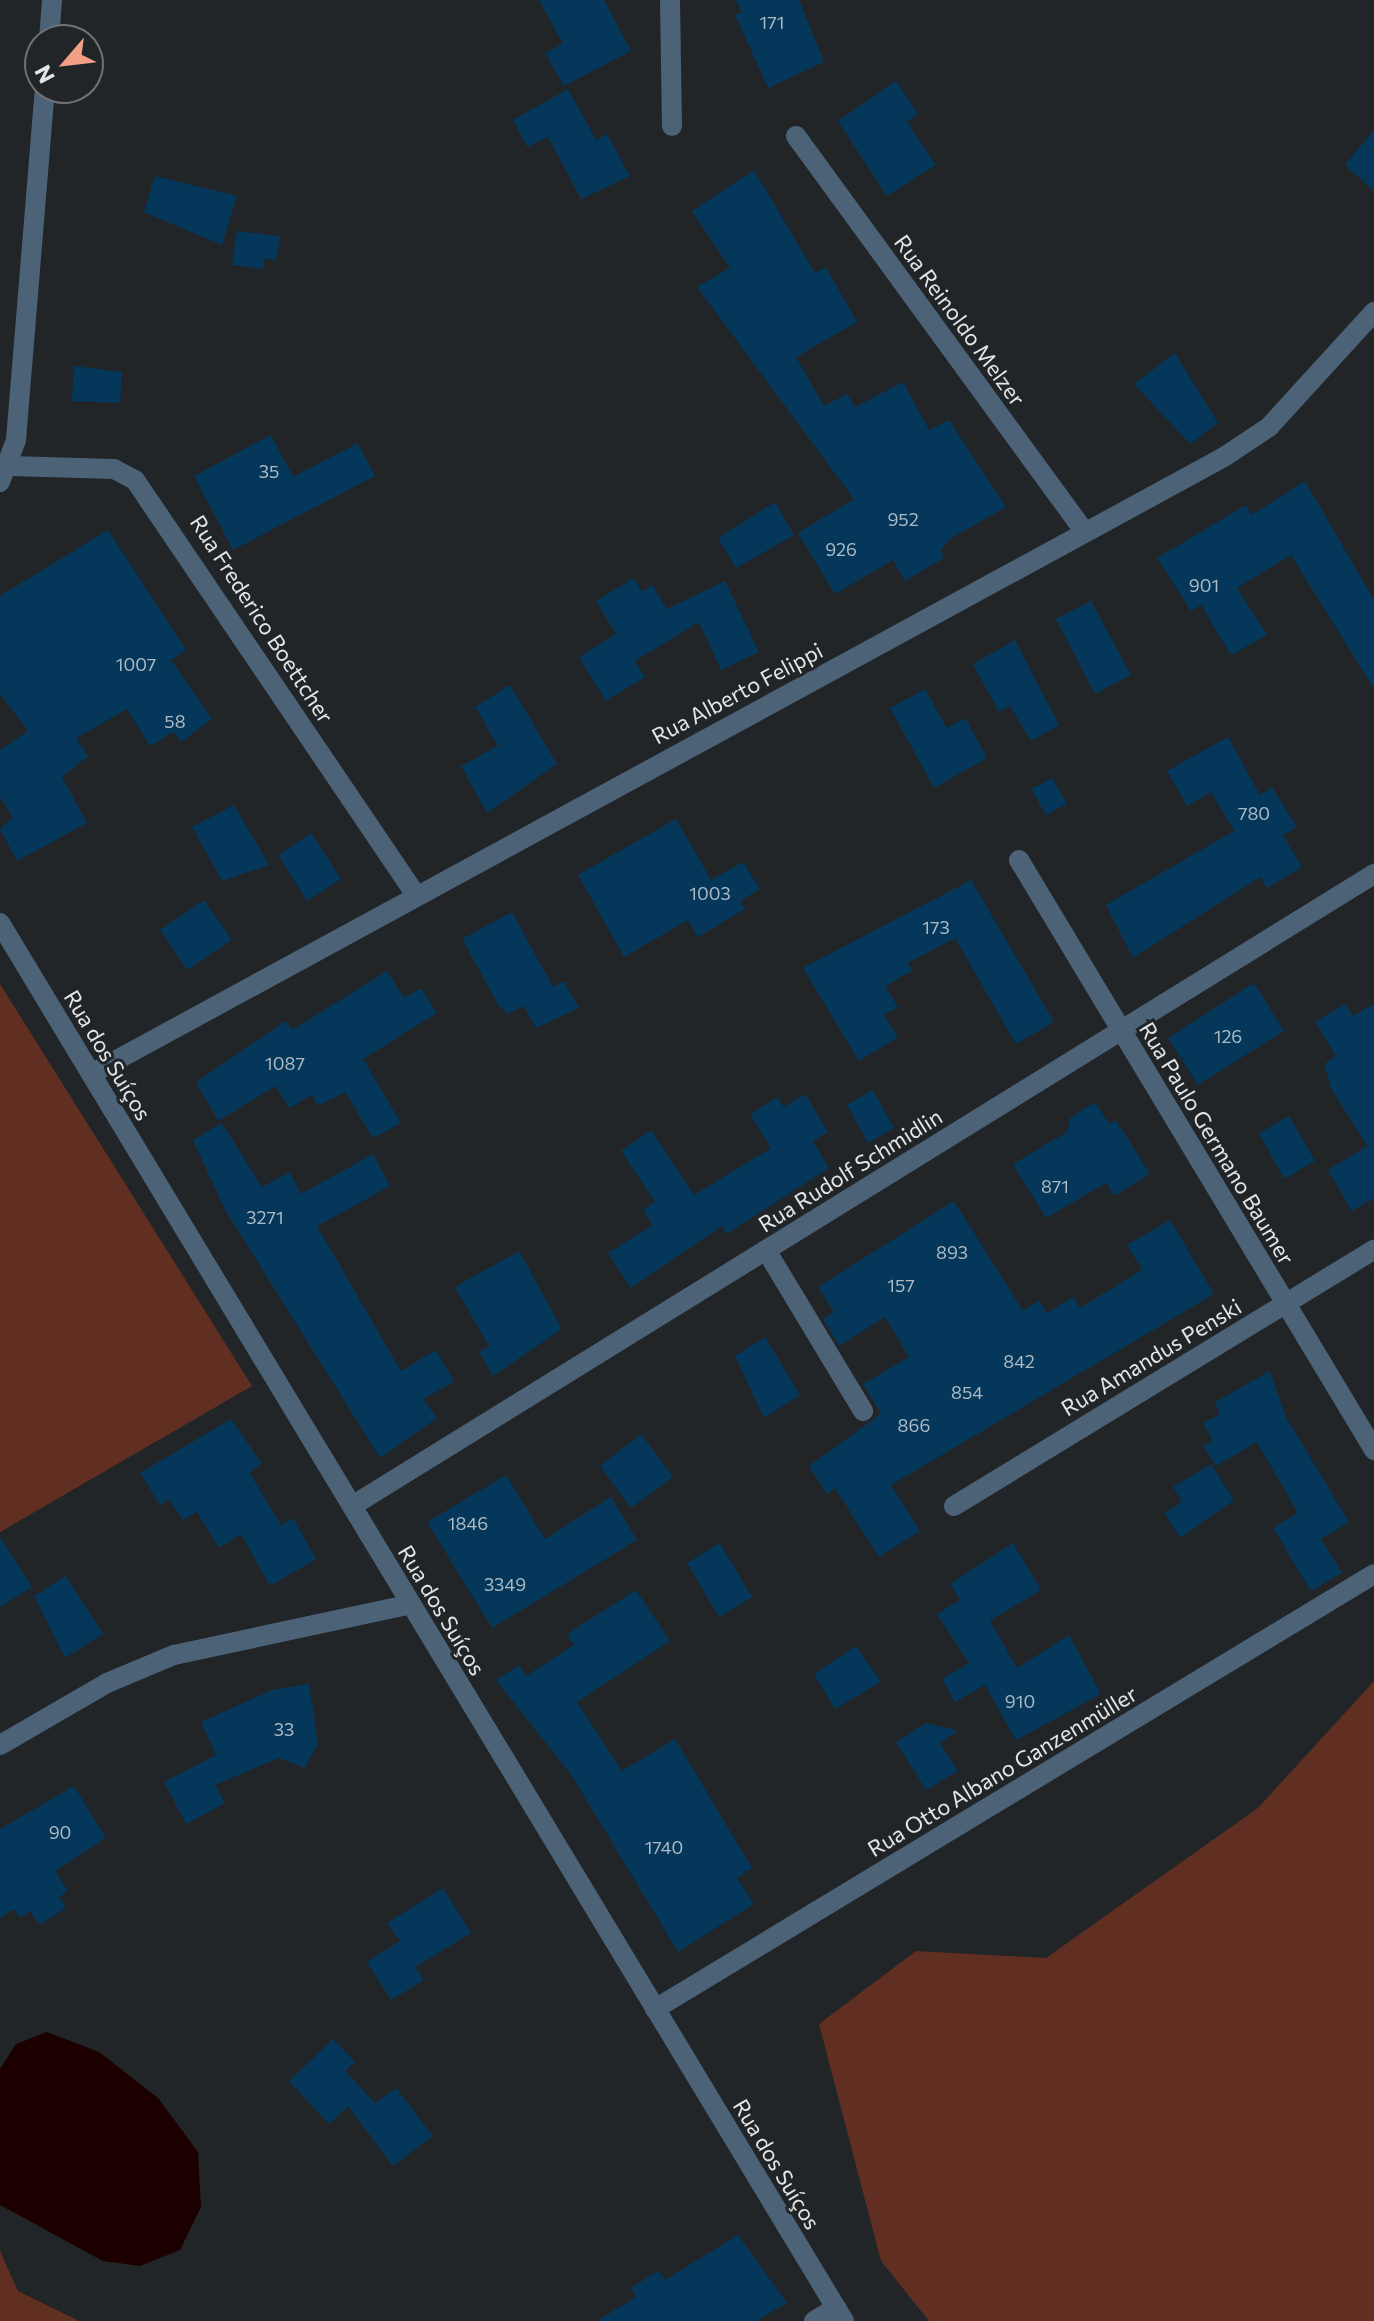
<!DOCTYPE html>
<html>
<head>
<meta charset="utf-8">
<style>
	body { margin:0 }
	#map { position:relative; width:1374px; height:2321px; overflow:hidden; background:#212528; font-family:Commissioner,sans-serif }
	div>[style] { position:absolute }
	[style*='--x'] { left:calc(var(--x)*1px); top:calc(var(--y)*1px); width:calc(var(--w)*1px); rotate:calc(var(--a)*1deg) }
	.green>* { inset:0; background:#602f21 }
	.water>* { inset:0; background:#1c0000 }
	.building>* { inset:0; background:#05375a }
	.minor>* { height:20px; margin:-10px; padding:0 10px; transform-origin:10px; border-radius:10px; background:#4b6277 }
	span { translate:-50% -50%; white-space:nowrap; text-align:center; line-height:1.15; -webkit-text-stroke:6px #212528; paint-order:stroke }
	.number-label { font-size:18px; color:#acbac4 }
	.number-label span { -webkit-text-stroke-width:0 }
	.street-label { font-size:22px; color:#e3e6e8 }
	.north { position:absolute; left:24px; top:24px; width:80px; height:80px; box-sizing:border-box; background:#212528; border:2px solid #6f7275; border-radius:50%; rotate:242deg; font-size:22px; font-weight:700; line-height:32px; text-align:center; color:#e3e6e8 }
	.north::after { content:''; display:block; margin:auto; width:28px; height:36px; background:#f39f86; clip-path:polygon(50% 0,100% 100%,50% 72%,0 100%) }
</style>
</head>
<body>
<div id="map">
	<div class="green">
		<div style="clip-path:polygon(0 984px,252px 1386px,0 1532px)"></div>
		<div style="clip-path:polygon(1374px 1681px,1374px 2321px,929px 2321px,881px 2261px,819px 2024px,916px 1951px,1046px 1958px,1258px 1808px)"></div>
		<div style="clip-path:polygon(0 2251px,18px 2291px,79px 2321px,0 2321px)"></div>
	</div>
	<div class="water">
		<div style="clip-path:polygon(47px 2032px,99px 2052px,158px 2098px,198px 2152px,201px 2207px,180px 2250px,140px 2266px,103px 2261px,0 2205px,0 2069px,16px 2044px)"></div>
	</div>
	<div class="building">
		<div style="clip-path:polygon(539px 0,604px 0,631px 51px,564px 86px,545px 53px,563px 44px)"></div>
		<div style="clip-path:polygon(736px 0,799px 0,824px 62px,768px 88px,735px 15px,742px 12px)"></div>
		<div style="clip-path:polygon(896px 81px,918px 114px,907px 122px,936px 165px,887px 196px,838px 121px)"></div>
		<div style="clip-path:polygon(568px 89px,596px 140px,607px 134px,630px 176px,581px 199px,548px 137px,527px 147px,513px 120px)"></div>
		<div style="clip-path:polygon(1374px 130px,1374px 191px,1345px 165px)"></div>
		<div style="clip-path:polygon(754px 170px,815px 273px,826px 267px,857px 322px,796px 357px,824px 406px,847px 394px,855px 407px,903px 382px,929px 430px,949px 420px,1006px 507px,950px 539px,940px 551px,944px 558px,905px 581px,893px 560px,835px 594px,798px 533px,854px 499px,697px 287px,730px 268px,692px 211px)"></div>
		<div style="clip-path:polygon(155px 176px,237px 196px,222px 245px,144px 212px)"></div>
		<div style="clip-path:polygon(237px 231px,280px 236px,276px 260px,264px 259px,263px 269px,232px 265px)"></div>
		<div style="clip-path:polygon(1175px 353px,1218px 423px,1190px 444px,1134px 384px)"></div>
		<div style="clip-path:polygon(74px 366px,122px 372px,120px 403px,72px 401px)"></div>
		<div style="clip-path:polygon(271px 435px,293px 477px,358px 443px,375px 476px,233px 550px,194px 476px)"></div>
		<div style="clip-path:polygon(1305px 481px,1374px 600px,1374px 689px,1291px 555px,1237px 588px,1267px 635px,1231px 655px,1201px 605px,1191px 611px,1157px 558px,1246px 505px,1252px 515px)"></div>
		<div style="clip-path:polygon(775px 502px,794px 535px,736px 568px,718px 538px)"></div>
		<div style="clip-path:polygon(108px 530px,186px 650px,171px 660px,212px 719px,181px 742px,174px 732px,150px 746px,127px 709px,76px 738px,88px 756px,62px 777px,87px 823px,17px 861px,0 829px,13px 817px,0 797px,0 750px,28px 731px,0 694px,0 596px)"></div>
		<div style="clip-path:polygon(634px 578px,642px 592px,652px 585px,667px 609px,725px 581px,759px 652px,721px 670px,699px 622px,635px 661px,645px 677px,606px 701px,579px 657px,616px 634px,596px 601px)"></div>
		<div style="clip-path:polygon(1091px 601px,1131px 675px,1095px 694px,1056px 619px)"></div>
		<div style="clip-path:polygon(1015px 640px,1059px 725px,1031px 741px,1010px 706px,999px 712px,973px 664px)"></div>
		<div style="clip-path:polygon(510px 685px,557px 764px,487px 813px,461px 766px,498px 746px,475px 707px)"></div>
		<div style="clip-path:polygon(925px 689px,947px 728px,965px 718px,987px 758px,934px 788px,890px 708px)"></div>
		<div style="clip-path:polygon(1228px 737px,1260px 795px,1272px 787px,1297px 827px,1283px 835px,1302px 867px,1267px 888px,1260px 877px,1133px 958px,1106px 905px,1234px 831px,1211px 792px,1187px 806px,1167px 771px)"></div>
		<div style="clip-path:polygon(1052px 778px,1067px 804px,1046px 815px,1031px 789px)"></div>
		<div style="clip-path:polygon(234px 805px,269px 865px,222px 881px,192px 827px)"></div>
		<div style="clip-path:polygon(676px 819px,711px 880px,743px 862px,760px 889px,740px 901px,745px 909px,698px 937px,688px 920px,624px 957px,578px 875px)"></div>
		<div style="clip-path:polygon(311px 833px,341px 879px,307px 901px,278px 855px)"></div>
		<div style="clip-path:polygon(971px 880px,1054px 1022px,1016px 1044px,955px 938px,908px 963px,912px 971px,885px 986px,898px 1007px,884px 1015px,898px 1037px,859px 1061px,803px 968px)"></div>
		<div style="clip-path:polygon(204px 900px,232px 940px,187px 970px,160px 930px)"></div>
		<div style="clip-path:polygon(512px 912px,553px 987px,564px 981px,579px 1008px,536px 1028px,524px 1006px,508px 1014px,499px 1006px,462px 939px)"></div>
		<div style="clip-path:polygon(387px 971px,404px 998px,421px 988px,437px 1013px,363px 1059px,401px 1123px,373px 1138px,345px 1092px,318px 1106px,312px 1095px,289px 1108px,276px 1086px,218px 1121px,196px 1082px,286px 1021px,292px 1030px)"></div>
		<div style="clip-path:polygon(1254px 983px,1284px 1031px,1198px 1085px,1168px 1038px)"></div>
		<div style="clip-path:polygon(1345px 1004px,1353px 1016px,1374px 1004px,1374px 1198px,1352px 1211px,1328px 1170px,1367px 1146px,1331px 1088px,1324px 1064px,1336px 1056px,1315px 1022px)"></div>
		<div style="clip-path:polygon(873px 1090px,894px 1128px,868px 1143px,847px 1105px)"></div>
		<div style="clip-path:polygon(805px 1094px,828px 1132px,813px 1141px,829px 1168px,727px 1234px,722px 1226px,631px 1288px,608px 1253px,653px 1225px,643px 1210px,655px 1202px,621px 1151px,651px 1130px,694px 1195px,771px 1148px,750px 1114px,778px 1097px,783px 1107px)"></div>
		<div style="clip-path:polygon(1095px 1102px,1109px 1124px,1116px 1120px,1150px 1174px,1114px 1196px,1106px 1183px,1046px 1218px,1013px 1164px,1067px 1132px,1070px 1118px)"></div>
		<div style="clip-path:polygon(1289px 1116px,1315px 1161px,1284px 1179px,1259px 1133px)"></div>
		<div style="clip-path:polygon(222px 1123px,262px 1187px,290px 1172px,301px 1194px,373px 1154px,390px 1186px,317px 1226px,401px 1371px,436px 1350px,454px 1382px,423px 1399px,437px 1418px,380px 1458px,224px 1208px,193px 1140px)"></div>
		<div style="clip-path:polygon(954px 1201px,1023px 1311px,1039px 1300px,1047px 1313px,1073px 1297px,1080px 1308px,1142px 1270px,1127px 1245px,1170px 1220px,1214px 1294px,891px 1485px,920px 1531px,879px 1557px,835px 1488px,827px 1494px,809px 1466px,881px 1414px,863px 1384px,909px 1357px,885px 1317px,839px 1346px,823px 1319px,834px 1312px,818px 1287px)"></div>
		<div style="clip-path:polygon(519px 1251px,562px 1329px,493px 1376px,479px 1352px,489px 1346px,455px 1287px)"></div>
		<div style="clip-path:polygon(765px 1337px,800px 1395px,764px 1418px,735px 1356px)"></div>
		<div style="clip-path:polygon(1270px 1371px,1286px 1417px,1349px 1522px,1321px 1539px,1342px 1573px,1311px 1591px,1273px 1528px,1298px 1513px,1257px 1442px,1216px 1466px,1203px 1446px,1213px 1441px,1203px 1423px,1220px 1414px,1214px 1403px)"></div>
		<div style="clip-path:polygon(231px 1419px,262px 1464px,249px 1472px,281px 1525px,293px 1518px,316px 1559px,270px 1586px,241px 1534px,219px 1548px,197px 1512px,183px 1520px,169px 1499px,160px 1505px,140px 1473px)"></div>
		<div style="clip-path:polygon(641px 1434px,673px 1477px,631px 1508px,600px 1466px)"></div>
		<div style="clip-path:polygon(1211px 1464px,1234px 1500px,1180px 1538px,1165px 1513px,1182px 1502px,1173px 1487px)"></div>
		<div style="clip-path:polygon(506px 1475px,545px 1539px,611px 1497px,637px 1540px,492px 1628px,427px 1522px)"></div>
		<div style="clip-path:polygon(0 1537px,32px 1587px,0 1607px)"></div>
		<div style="clip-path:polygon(720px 1543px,752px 1597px,719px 1617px,687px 1563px)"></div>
		<div style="clip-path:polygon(1013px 1543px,1041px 1590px,990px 1621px,1017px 1668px,1069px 1635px,1101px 1694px,1016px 1740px,985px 1685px,955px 1702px,942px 1679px,969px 1663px,937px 1614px,960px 1600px,950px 1584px)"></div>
		<div style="clip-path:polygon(66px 1576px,103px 1634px,65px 1658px,34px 1596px)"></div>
		<div style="clip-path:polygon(636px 1590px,670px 1641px,577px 1702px,622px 1771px,675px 1739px,752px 1868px,737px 1878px,754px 1904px,678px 1952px,572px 1776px,496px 1680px,519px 1665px,526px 1676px,574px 1645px,567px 1634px)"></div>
		<div style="clip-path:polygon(856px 1646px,881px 1682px,835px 1709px,814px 1674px)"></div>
		<div style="clip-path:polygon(309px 1684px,318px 1743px,305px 1768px,279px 1758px,215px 1785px,225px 1803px,186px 1824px,164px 1782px,216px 1755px,201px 1722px,272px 1690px)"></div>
		<div style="clip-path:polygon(926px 1723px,958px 1731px,940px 1743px,958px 1771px,926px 1790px,896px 1742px)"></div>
		<div style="clip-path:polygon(74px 1786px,106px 1838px,55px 1871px,68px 1891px,59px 1897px,66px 1908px,39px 1925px,30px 1911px,20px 1918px,14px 1909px,0 1918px,0 1829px)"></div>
		<div style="clip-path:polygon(443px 1888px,471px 1933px,415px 1967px,424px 1980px,391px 2000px,367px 1962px,400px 1941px,387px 1923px)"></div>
		<div style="clip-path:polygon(333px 2039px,355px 2062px,345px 2071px,375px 2103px,396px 2088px,433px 2136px,393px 2166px,348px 2106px,329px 2124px,289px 2081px)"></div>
		<div style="clip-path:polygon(738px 2235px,787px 2303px,756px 2321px,597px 2321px,636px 2297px,631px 2288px,658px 2271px,665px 2280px)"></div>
	</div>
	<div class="minor">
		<div style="--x:670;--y:0;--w:126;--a:89.1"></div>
		<div style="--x:49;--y:40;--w:40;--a:-85.7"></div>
		<div style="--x:796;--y:136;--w:490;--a:53.9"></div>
		<div style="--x:10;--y:466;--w:104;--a:1.7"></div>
		<div style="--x:114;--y:469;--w:24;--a:28"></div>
		<div style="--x:135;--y:480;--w:500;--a:55.9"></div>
		<div style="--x:0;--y:482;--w:45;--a:-69.1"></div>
		<div style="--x:16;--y:440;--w:353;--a:-85.3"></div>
		<div style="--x:1019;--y:860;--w:689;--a:58.96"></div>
		<div style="--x:0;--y:923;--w:1633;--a:58.88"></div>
		<div style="--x:91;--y:1074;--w:1290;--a:-28.57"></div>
		<div style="--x:1224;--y:457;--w:54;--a:-33.7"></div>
		<div style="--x:1269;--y:427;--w:156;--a:-47.6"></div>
		<div style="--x:766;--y:1250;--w:188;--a:58.9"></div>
		<div style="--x:352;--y:1506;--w:1202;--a:-31.73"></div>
		<div style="--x:954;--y:1506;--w:492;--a:-31.4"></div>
		<div style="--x:0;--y:1745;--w:124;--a:-30.1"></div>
		<div style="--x:107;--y:1683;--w:73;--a:-22.7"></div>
		<div style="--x:174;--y:1655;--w:242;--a:-12.1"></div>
		<div style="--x:655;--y:2009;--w:840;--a:-31.17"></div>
		<div style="--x:814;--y:2321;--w:26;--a:-31"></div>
	</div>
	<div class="number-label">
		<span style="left:772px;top:22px">171</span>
		<span style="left:269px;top:471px">35</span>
		<span style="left:903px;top:519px">952</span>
		<span style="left:841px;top:549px">926</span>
		<span style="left:1204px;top:585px">901</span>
		<span style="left:136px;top:664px">1007</span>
		<span style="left:175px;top:721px">58</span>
		<span style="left:1254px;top:813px">780</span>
		<span style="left:710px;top:893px">1003</span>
		<span style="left:936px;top:927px">173</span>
		<span style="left:1228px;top:1036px">126</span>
		<span style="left:285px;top:1063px">1087</span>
		<span style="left:1055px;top:1186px">871</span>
		<span style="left:265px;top:1217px">3271</span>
		<span style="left:952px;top:1252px">893</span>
		<span style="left:901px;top:1285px">157</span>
		<span style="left:1019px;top:1361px">842</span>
		<span style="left:967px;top:1392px">854</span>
		<span style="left:914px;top:1425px">866</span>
		<span style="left:468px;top:1523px">1846</span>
		<span style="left:505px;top:1584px">3349</span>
		<span style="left:1020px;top:1701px">910</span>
		<span style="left:284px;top:1729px">33</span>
		<span style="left:60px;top:1832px">90</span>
		<span style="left:664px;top:1847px">1740</span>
	</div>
	<div class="street-label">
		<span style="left:960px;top:320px;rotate:54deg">Rua Reinoldo Melzer</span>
		<span style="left:262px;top:619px;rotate:57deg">Rua Frederico Boettcher</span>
		<span style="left:737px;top:693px;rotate:-28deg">Rua Alberto Felippi</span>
		<span style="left:108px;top:1055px;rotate:59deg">Rua dos Suíços</span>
		<span style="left:1217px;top:1143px;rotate:59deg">Rua Paulo Germano Baumer</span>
		<span style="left:850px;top:1170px;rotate:-32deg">Rua Rudolf Schmidlin</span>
		<span style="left:1151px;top:1357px;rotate:-31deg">Rua Amandus Penski</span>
		<span style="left:442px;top:1610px;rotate:59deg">Rua dos Suíços</span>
		<span style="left:1002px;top:1771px;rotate:-31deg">Rua Otto Albano Ganzenmüller</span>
		<span style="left:777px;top:2164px;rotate:59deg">Rua dos Suíços</span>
	</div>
	<div class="north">N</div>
</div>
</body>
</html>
